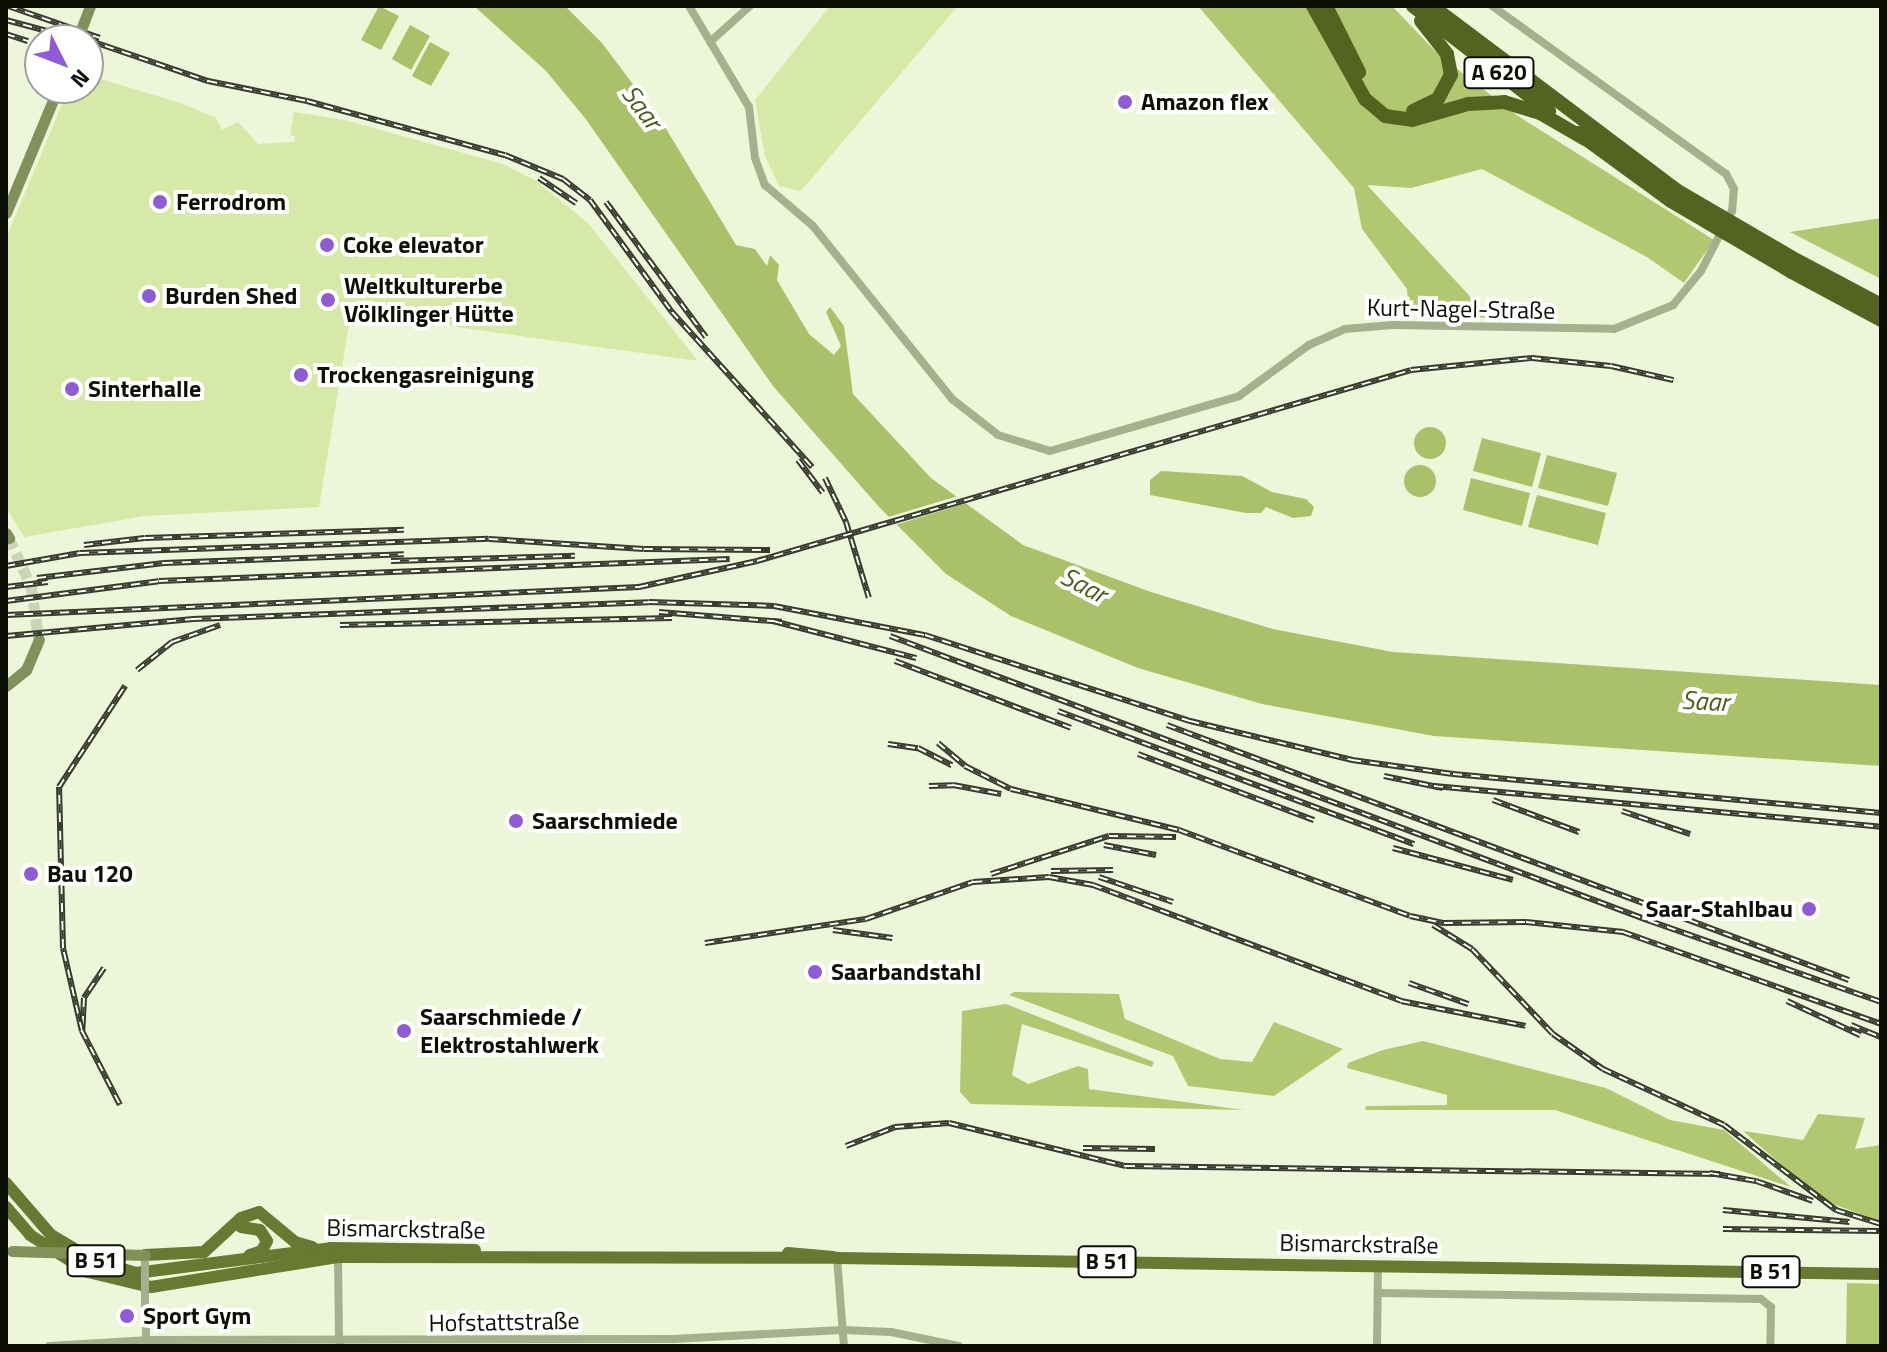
<!DOCTYPE html>
<html>
<head>
<meta charset="utf-8">
<style>
	body { margin:0 }
	#map { position:relative; width:1887px; height:1352px; overflow:hidden; background:#edf6d8; font-family:"Titillium Web",sans-serif }
	div>[style] { position:absolute }
	[style*='--x'] { left:calc(var(--x)*1px); top:calc(var(--y)*1px); width:calc(var(--w)*1px); rotate:calc(var(--a)*1deg) }
	.green>* { inset:0; background:#d6e9a7 }
	.forest>* { inset:0; background:#b1c870 }
	.water>* { inset:0; background:#abc169 }
	.round { border-radius:50% }
	.pier>* { inset:0; background:#edf6d8 }
	.secondary-tunnel>* { height:11px; margin-top:-5.5px; transform-origin:0; background:repeating-linear-gradient(90deg,#cbd3b8 0 11px,transparent 0 16.5px) }
	.minor>* { height:8px; margin:-4px; padding:0 4px; transform-origin:4px; border-radius:4px; background:#a6b08c }
	.secondary>* { height:11px; margin:-5.5px; padding:0 5.5px; transform-origin:5.5px; border-radius:5.5px; background:#829059 }
	.primary>* { height:12px; margin:-6px; padding:0 6px; transform-origin:6px; border-radius:6px; background:#687932 }
	.motorway>* { height:14px; margin:-7px; padding:0 7px; transform-origin:7px; border-radius:7px; background:#546320 }
	.rail>* { height:6px; margin-top:-3px; transform-origin:0; background:repeating-linear-gradient(90deg,#fff 0 9px,#373a2d 0 18px); box-sizing:border-box; border-block:2px solid #373a2d }
	.minor-bridge>* { height:8px; margin:-4px; padding:0 4px; transform-origin:4px; border-radius:4px; background:#a6b08c }
	.secondary-bridge>* { height:11px; margin:-5.5px; padding:0 5.5px; transform-origin:5.5px; border-radius:5.5px; background:#829059 }
	.motorway-bridge>* { height:14px; margin:-7px; padding:0 7px; transform-origin:7px; border-radius:7px; background:#546320 }
	.dots>* { width:22px; height:22px; translate:-50% -50%; box-sizing:border-box; border:4px solid #fff; border-radius:50% }
	span { translate:-50% -50%; white-space:nowrap; text-align:center; line-height:1.15; -webkit-text-stroke:8px #fff; paint-order:stroke }
	.shield-label span { padding:2px 6px; background:#fff; border:2px solid; border-radius:6px; -webkit-text-stroke-width:0 }
	.shield-label { font-size:22px; color:#0d0f06; font-weight:700 }
	.poi-label { font-size:24px; color:#0d0f06; font-weight:700 }
	.left { translate:0 -50%; text-align:left }
	.right { translate:-100% -50%; text-align:right }
	.street-label { font-size:24px; color:#0d0f06 }
	.water-label { font-size:26px; color:#4b591a; font-style:italic }
	.frame { position:absolute; inset:0; border:8px solid #0d0f06; pointer-events:none }
	.north { position:absolute; left:24px; top:24px; width:80px; height:80px; box-sizing:border-box; background:#fff; border:2px solid #9e9f9b; border-radius:50%; rotate:132deg; font-size:22px; font-weight:700; line-height:32px; text-align:center; color:#0d0f06 }
	.north::after { content:''; display:block; margin:auto; width:28px; height:36px; background:#905cd5; clip-path:polygon(50% 0,100% 100%,50% 72%,0 100%) }
</style>
</head>
<body>
<div id="map">
	<div class="green">
		<div style="clip-path:polygon(830px 6px,958px 6px,801px 191px,779px 186px,765px 156px,755px 100px)"></div>
		<div style="clip-path:polygon(88px 75px,183px 104px,216px 118px,222px 130px,238px 122px,258px 144px,294px 142px,295px 136px,290px 135px,294px 112px,345px 120px,503px 164px,535px 180px,588px 223px,698px 361px,351px 312px,319px 507px,144px 516px,24px 537px,6px 507px,6px 238px,69px 88px,88px 88px)"></div>
	</div>
	<div class="forest">
		<div style="clip-path:polygon(1198px 6px,1392px 6px,1439px 55px,1518px 116px,1714px 240px,1684px 283px,1647px 257px,1482px 169px,1411px 188px,1367px 185px,1490px 318px,1409px 314px,1407px 289px,1362px 229px,1354px 188px)"></div>
		<div style="clip-path:polygon(1881px 218px,1881px 279px,1790px 232px)"></div>
		<div style="clip-path:polygon(1014px 992px,1119px 994px,1125px 1019px,1220px 1059px,1252px 1062px,1274px 1022px,1343px 1049px,1274px 1096px,1188px 1086px,1173px 1056px,1009px 995px)"></div>
		<div style="clip-path:polygon(1006px 1004px,1154px 1062px,1152px 1067px,1022px 1024px,1012px 1075px,1028px 1084px,1078px 1066px,1088px 1069px,1089px 1089px,1244px 1110px,971px 1104px,960px 1092px,962px 1011px)"></div>
		<div style="clip-path:polygon(1423px 1041px,1606px 1088px,1670px 1120px,1724px 1130px,1791px 1187px,1555px 1110px,1365px 1110px,1366px 1106px,1447px 1105px,1447px 1095px,1347px 1068px,1348px 1063px,1383px 1050px)"></div>
		<div style="clip-path:polygon(1818px 1114px,1865px 1118px,1855px 1149px,1881px 1145px,1881px 1222px,1820px 1199px,1743px 1131px,1803px 1140px)"></div>
		<div style="clip-path:polygon(1847px 1283px,1881px 1284px,1881px 1346px,1846px 1346px)"></div>
	</div>
	<div class="water">
		<div style="clip-path:polygon(379px 6px,399px 16px,381px 50px,361px 40px)"></div>
		<div style="clip-path:polygon(474px 6px,565px 6px,602px 43px,665px 127px,736px 245px,755px 249px,767px 266px,770px 255px,779px 265px,777px 280px,809px 334px,834px 355px,841px 346px,826px 312px,830px 307px,844px 326px,853px 394px,931px 478px,1023px 545px,1151px 592px,1273px 629px,1393px 652px,1881px 685px,1881px 766px,1434px 736px,1262px 704px,1138px 668px,1011px 616px,946px 574px,880px 508px,773px 386px,585px 118px,546px 71px)"></div>
		<div style="clip-path:polygon(410px 25px,430px 36px,411px 70px,392px 59px)"></div>
		<div style="clip-path:polygon(430px 42px,450px 53px,431px 86px,412px 76px)"></div>
		<div class="round" style="left:1414px;top:427px;width:32px;height:32px"></div>
		<div style="clip-path:polygon(1482px 438px,1541px 453px,1532px 487px,1473px 471px)"></div>
		<div style="clip-path:polygon(1547px 455px,1617px 473px,1608px 506px,1538px 488px)"></div>
		<div class="round" style="left:1404px;top:465px;width:32px;height:32px"></div>
		<div style="clip-path:polygon(1161px 471px,1242px 476px,1272px 492px,1306px 499px,1314px 507px,1311px 516px,1293px 518px,1266px 507px,1261px 513px,1246px 513px,1150px 495px,1150px 480px)"></div>
		<div style="clip-path:polygon(1471px 478px,1530px 493px,1522px 526px,1463px 510px)"></div>
		<div style="clip-path:polygon(1537px 495px,1606px 513px,1598px 545px,1528px 527px)"></div>
	</div>
	<div class="pier">
		<div style="clip-path:polygon(961px 495px,970px 502px,892px 526px,885px 518px)"></div>
	</div>
	<div class="secondary-tunnel">
		<div style="--x:9;--y:538;--w:53;--a:65.4"></div>
		<div style="--x:31;--y:586;--w:55;--a:81.6"></div>
	</div>
	<div class="minor">
		<div style="--x:689;--y:6;--w:117;--a:59.3"></div>
		<div style="--x:749;--y:107;--w:51;--a:83.3"></div>
		<div style="--x:755;--y:158;--w:29;--a:70"></div>
		<div style="--x:765;--y:185;--w:63;--a:40.5"></div>
		<div style="--x:813;--y:226;--w:222;--a:51.2"></div>
		<div style="--x:952;--y:399;--w:58;--a:38"></div>
		<div style="--x:998;--y:435;--w:54;--a:17.1"></div>
		<div style="--x:1050;--y:451;--w:197;--a:-16.2"></div>
		<div style="--x:1239;--y:396;--w:87;--a:-36.1"></div>
		<div style="--x:1309;--y:345;--w:39;--a:-24"></div>
		<div style="--x:1345;--y:329;--w:48;--a:-4.8"></div>
		<div style="--x:1393;--y:325;--w:221;--a:1"></div>
		<div style="--x:1614;--y:329;--w:64;--a:-22.1"></div>
		<div style="--x:1673;--y:305;--w:44;--a:-50.5"></div>
		<div style="--x:1701;--y:271;--w:68;--a:-62.7"></div>
		<div style="--x:1732;--y:211;--w:22;--a:-85"></div>
		<div style="--x:1734;--y:189;--w:17;--a:-118"></div>
		<div style="--x:1726;--y:174;--w:288;--a:-144.3"></div>
		<div style="--x:710;--y:42;--w:54;--a:-42"></div>
		<div style="--x:338;--y:1257;--w:86;--a:89.3"></div>
		<div style="--x:837;--y:1258;--w:88;--a:85.5"></div>
		<div style="--x:1378;--y:1293;--w:383;--a:0.9"></div>
		<div style="--x:1761;--y:1299;--w:13;--a:39"></div>
		<div style="--x:1771;--y:1307;--w:39;--a:91"></div>
		<div style="--x:145;--y:1305;--w:35;--a:88"></div>
		<div style="--x:49;--y:1346;--w:101;--a:-3.4"></div>
		<div style="--x:150;--y:1340;--w:524;--a:-0.11"></div>
		<div style="--x:674;--y:1339;--w:168;--a:-3.1"></div>
		<div style="--x:842;--y:1330;--w:49;--a:2.3"></div>
		<div style="--x:891;--y:1332;--w:69;--a:11.6"></div>
		<div style="--x:1377;--y:1346;--w:80;--a:-89.3"></div>
	</div>
	<div class="secondary">
		<div style="--x:6;--y:213;--w:135;--a:-67.4"></div>
		<div style="--x:6;--y:533;--w:6;--a:59"></div>
		<div style="--x:6;--y:686;--w:26;--a:-39"></div>
		<div style="--x:26;--y:670;--w:33;--a:-67"></div>
	</div>
	<div class="primary">
		<div style="--x:6;--y:1183;--w:69;--a:49.1"></div>
		<div style="--x:51;--y:1235;--w:51;--a:30.6"></div>
		<div style="--x:95;--y:1261;--w:43;--a:16.3"></div>
		<div style="--x:136;--y:1273;--w:196;--a:-7.3"></div>
		<div style="--x:330;--y:1248;--w:145;--a:0.8"></div>
		<div style="--x:6;--y:1207;--w:37;--a:49"></div>
		<div style="--x:30;--y:1235;--w:69;--a:32.5"></div>
		<div style="--x:88;--y:1272;--w:65;--a:13.4"></div>
		<div style="--x:151;--y:1287;--w:189;--a:-9.1"></div>
		<div style="--x:338;--y:1257;--w:499;--a:0.1"></div>
		<div style="--x:837;--y:1258;--w:1044;--a:0.88"></div>
		<div style="--x:241;--y:1227;--w:19;--a:9"></div>
		<div style="--x:260;--y:1230;--w:13;--a:58"></div>
		<div style="--x:267;--y:1241;--w:11;--a:117"></div>
		<div style="--x:262;--y:1251;--w:13;--a:162"></div>
		<div style="--x:788;--y:1253;--w:45;--a:5.1"></div>
		<div style="--x:145;--y:1255;--w:59;--a:-2.9"></div>
		<div style="--x:204;--y:1252;--w:50;--a:-42.6"></div>
		<div style="--x:241;--y:1218;--w:19;--a:-18"></div>
		<div style="--x:259;--y:1212;--w:47;--a:39.8"></div>
		<div style="--x:295;--y:1242;--w:18;--a:16"></div>
	</div>
	<div class="motorway">
		<div style="--x:1313;--y:6;--w:107;--a:60.8"></div>
		<div style="--x:1365;--y:99;--w:26;--a:40"></div>
		<div style="--x:1385;--y:116;--w:27;--a:8"></div>
		<div style="--x:1412;--y:120;--w:58;--a:-15.9"></div>
		<div style="--x:1468;--y:104;--w:36;--a:-3"></div>
		<div style="--x:1504;--y:102;--w:38;--a:17"></div>
		<div style="--x:1540;--y:113;--w:52;--a:30"></div>
		<div style="--x:1326;--y:6;--w:74;--a:63.4"></div>
		<div style="--x:1413;--y:6;--w:172;--a:37.7"></div>
		<div style="--x:1432;--y:6;--w:306;--a:37"></div>
		<div style="--x:1413;--y:111;--w:28;--a:-26"></div>
		<div style="--x:1438;--y:99;--w:27;--a:-62"></div>
		<div style="--x:1451;--y:75;--w:21;--a:-101"></div>
		<div style="--x:1447;--y:54;--w:42;--a:-128.2"></div>
		<div style="--x:1578;--y:133;--w:115;--a:36.2"></div>
		<div style="--x:1798;--y:261;--w:94;--a:27.9"></div>
		<div style="--x:1792;--y:272;--w:101;--a:28.3"></div>
	</div>
	<div class="rail">
		<div style="--x:8;--y:6;--w:97;--a:19.2"></div>
		<div style="--x:6;--y:20;--w:69;--a:15"></div>
		<div style="--x:6;--y:34;--w:23;--a:18"></div>
		<div style="--x:88;--y:40;--w:127;--a:18.9"></div>
		<div style="--x:208;--y:81;--w:101;--a:11.4"></div>
		<div style="--x:307;--y:101;--w:205;--a:15.3"></div>
		<div style="--x:505;--y:155;--w:63;--a:22.5"></div>
		<div style="--x:563;--y:179;--w:34;--a:38"></div>
		<div style="--x:590;--y:200;--w:139;--a:53.8"></div>
		<div style="--x:672;--y:312;--w:209;--a:47.9"></div>
		<div style="--x:539;--y:178;--w:45;--a:34"></div>
		<div style="--x:606;--y:202;--w:168;--a:53.5"></div>
		<div style="--x:798;--y:460;--w:41;--a:52.9"></div>
		<div style="--x:825;--y:478;--w:49;--a:64.5"></div>
		<div style="--x:846;--y:522;--w:79;--a:73.2"></div>
		<div style="--x:84;--y:545;--w:61;--a:-6.5"></div>
		<div style="--x:145;--y:538;--w:259;--a:-1.8"></div>
		<div style="--x:391;--y:561;--w:184;--a:-1.6"></div>
		<div style="--x:6;--y:566;--w:75;--a:-10"></div>
		<div style="--x:80;--y:553;--w:409;--a:-2"></div>
		<div style="--x:489;--y:539;--w:155;--a:3.7"></div>
		<div style="--x:644;--y:549;--w:126;--a:0.5"></div>
		<div style="--x:37;--y:578;--w:128;--a:-6.7"></div>
		<div style="--x:164;--y:563;--w:240;--a:-2.1"></div>
		<div style="--x:6;--y:587;--w:42;--a:-6.8"></div>
		<div style="--x:6;--y:601;--w:154;--a:-7.4"></div>
		<div style="--x:159;--y:581;--w:571;--a:-2.21"></div>
		<div style="--x:659;--y:612;--w:123;--a:4.6"></div>
		<div style="--x:6;--y:615;--w:634;--a:-2.53"></div>
		<div style="--x:639;--y:587;--w:121;--a:-12.4"></div>
		<div style="--x:757;--y:561;--w:681;--a:-16.28"></div>
		<div style="--x:1411;--y:370;--w:122;--a:-5.7"></div>
		<div style="--x:1532;--y:358;--w:79;--a:5.8"></div>
		<div style="--x:1611;--y:366;--w:64;--a:12.7"></div>
		<div style="--x:773;--y:621;--w:148;--a:14.5"></div>
		<div style="--x:340;--y:625;--w:332;--a:-1.2"></div>
		<div style="--x:6;--y:636;--w:188;--a:-5.2"></div>
		<div style="--x:193;--y:619;--w:456;--a:-2.1"></div>
		<div style="--x:649;--y:602;--w:125;--a:1.8"></div>
		<div style="--x:774;--y:606;--w:154;--a:10.9"></div>
		<div style="--x:925;--y:635;--w:279;--a:18"></div>
		<div style="--x:1190;--y:721;--w:167;--a:13.5"></div>
		<div style="--x:1352;--y:760;--w:102;--a:7.9"></div>
		<div style="--x:1453;--y:774;--w:430;--a:5.2"></div>
		<div style="--x:890;--y:636;--w:812;--a:20.56"></div>
		<div style="--x:1650;--y:921;--w:245;--a:19.3"></div>
		<div style="--x:895;--y:661;--w:188;--a:20.8"></div>
		<div style="--x:137;--y:670;--w:45;--a:-38.7"></div>
		<div style="--x:172;--y:642;--w:51;--a:-19.5"></div>
		<div style="--x:1058;--y:711;--w:380;--a:20.5"></div>
		<div style="--x:1167;--y:725;--w:728;--a:20.5"></div>
		<div style="--x:938;--y:743;--w:35;--a:40"></div>
		<div style="--x:965;--y:766;--w:51;--a:26.6"></div>
		<div style="--x:1011;--y:789;--w:173;--a:13.7"></div>
		<div style="--x:1179;--y:830;--w:246;--a:20.4"></div>
		<div style="--x:1410;--y:916;--w:35;--a:12"></div>
		<div style="--x:1444;--y:923;--w:82;--a:-0.7"></div>
		<div style="--x:1526;--y:922;--w:98;--a:5.9"></div>
		<div style="--x:1623;--y:932;--w:274;--a:19.6"></div>
		<div style="--x:888;--y:744;--w:30;--a:8"></div>
		<div style="--x:918;--y:748;--w:38;--a:27"></div>
		<div style="--x:1138;--y:754;--w:188;--a:20.6"></div>
		<div style="--x:1384;--y:776;--w:60;--a:11.5"></div>
		<div style="--x:929;--y:786;--w:24;--a:-2"></div>
		<div style="--x:953;--y:785;--w:49;--a:10.6"></div>
		<div style="--x:1434;--y:786;--w:449;--a:5.2"></div>
		<div style="--x:1493;--y:800;--w:92;--a:20.4"></div>
		<div style="--x:1622;--y:811;--w:72;--a:18.7"></div>
		<div style="--x:1104;--y:845;--w:53;--a:10.9"></div>
		<div style="--x:1393;--y:848;--w:124;--a:14.9"></div>
		<div style="--x:1051;--y:871;--w:62;--a:-0.9"></div>
		<div style="--x:991;--y:874;--w:124;--a:-17.9"></div>
		<div style="--x:1109;--y:836;--w:67;--a:0.9"></div>
		<div style="--x:1099;--y:877;--w:78;--a:18.7"></div>
		<div style="--x:1433;--y:925;--w:46;--a:31.6"></div>
		<div style="--x:1472;--y:949;--w:117;--a:46.4"></div>
		<div style="--x:1553;--y:1034;--w:61;--a:35"></div>
		<div style="--x:1603;--y:1069;--w:133;--a:24.8"></div>
		<div style="--x:1724;--y:1125;--w:141;--a:37.2"></div>
		<div style="--x:1836;--y:1210;--w:47;--a:17.3"></div>
		<div style="--x:833;--y:930;--w:60;--a:7.7"></div>
		<div style="--x:705;--y:943;--w:163;--a:-8.5"></div>
		<div style="--x:866;--y:919;--w:113;--a:-19.1"></div>
		<div style="--x:973;--y:882;--w:76;--a:-3.8"></div>
		<div style="--x:1049;--y:877;--w:45;--a:10.3"></div>
		<div style="--x:1093;--y:885;--w:329;--a:20.6"></div>
		<div style="--x:1401;--y:1001;--w:127;--a:11.3"></div>
		<div style="--x:104;--y:968;--w:36;--a:124"></div>
		<div style="--x:84;--y:998;--w:33;--a:93"></div>
		<div style="--x:82;--y:1031;--w:83;--a:62.8"></div>
		<div style="--x:1409;--y:983;--w:63;--a:19.6"></div>
		<div style="--x:1787;--y:1001;--w:81;--a:25"></div>
		<div style="--x:1851;--y:1025;--w:32;--a:22"></div>
		<div style="--x:82;--y:1031;--w:85;--a:-102.9"></div>
		<div style="--x:63;--y:948;--w:161;--a:-91.4"></div>
		<div style="--x:59;--y:787;--w:121;--a:-56.8"></div>
		<div style="--x:846;--y:1146;--w:53;--a:-21.2"></div>
		<div style="--x:895;--y:1127;--w:54;--a:-4.2"></div>
		<div style="--x:949;--y:1123;--w:182;--a:13.7"></div>
		<div style="--x:1126;--y:1166;--w:594;--a:0.77"></div>
		<div style="--x:1083;--y:1148;--w:72;--a:0.8"></div>
		<div style="--x:1710;--y:1173;--w:47;--a:9.9"></div>
		<div style="--x:1756;--y:1181;--w:60;--a:19.3"></div>
		<div style="--x:1723;--y:1210;--w:127;--a:5.4"></div>
		<div style="--x:1723;--y:1229;--w:158;--a:0.7"></div>
	</div>
	<div class="minor-bridge">
		<div style="--x:145;--y:1255;--w:50;--a:90"></div>
	</div>
	<div class="secondary-bridge">
		<div style="--x:77;--y:40;--w:36;--a:-69"></div>
		<div style="--x:12;--y:1251;--w:133;--a:1.7"></div>
	</div>
	<div class="motorway-bridge">
		<div style="--x:1676;--y:190;--w:141;--a:30.2"></div>
		<div style="--x:1671;--y:201;--w:140;--a:30.4"></div>
	</div>
	<div class="dots">
		<div style="left:1125px;top:102px;background:#905cd5"></div>
		<div style="left:160px;top:202px;background:#905cd5"></div>
		<div style="left:327px;top:245px;background:#905cd5"></div>
		<div style="left:149px;top:296px;background:#905cd5"></div>
		<div style="left:328px;top:300px;background:#905cd5"></div>
		<div style="left:301px;top:375px;background:#905cd5"></div>
		<div style="left:72px;top:389px;background:#905cd5"></div>
		<div style="left:516px;top:821px;background:#905cd5"></div>
		<div style="left:31px;top:874px;background:#905cd5"></div>
		<div style="left:1809px;top:909px;background:#905cd5"></div>
		<div style="left:815px;top:972px;background:#905cd5"></div>
		<div style="left:404px;top:1031px;background:#905cd5"></div>
		<div style="left:127px;top:1316px;background:#905cd5"></div>
	</div>
	<div class="shield-label">
		<span style="left:1499px;top:73px">A 620</span>
		<span style="left:96px;top:1261px">B 51</span>
		<span style="left:1107px;top:1262px">B 51</span>
		<span style="left:1771px;top:1272px">B 51</span>
	</div>
	<div class="poi-label">
		<span class="left" style="left:1141px;top:102px">Amazon flex</span>
		<span class="left" style="left:176px;top:202px">Ferrodrom</span>
		<span class="left" style="left:343px;top:245px">Coke elevator</span>
		<span class="left" style="left:344px;top:300px">Weltkulturerbe<br>Völklinger Hütte</span>
		<span class="left" style="left:165px;top:296px">Burden Shed</span>
		<span class="left" style="left:317px;top:375px">Trockengasreinigung</span>
		<span class="left" style="left:88px;top:389px">Sinterhalle</span>
		<span class="left" style="left:532px;top:821px">Saarschmiede</span>
		<span class="left" style="left:47px;top:874px">Bau 120</span>
		<span class="right" style="left:1793px;top:909px">Saar-Stahlbau</span>
		<span class="left" style="left:831px;top:972px">Saarbandstahl</span>
		<span class="left" style="left:420px;top:1031px">Saarschmiede /<br>Elektrostahlwerk</span>
		<span class="left" style="left:143px;top:1316px">Sport Gym</span>
	</div>
	<div class="street-label">
		<span style="left:1461px;top:309px;rotate:1deg">Kurt-Nagel-Straße</span>
		<span style="left:406px;top:1229px;rotate:1deg">Bismarckstraße</span>
		<span style="left:1359px;top:1244px;rotate:1deg">Bismarckstraße</span>
		<span style="left:504px;top:1322px;rotate:-1deg">Hofstattstraße</span>
	</div>
	<div class="water-label">
		<span style="left:642px;top:107px;rotate:53deg">Saar</span>
		<span style="left:1084px;top:585px;rotate:27deg">Saar</span>
		<span style="left:1705px;top:701px;rotate:3deg">Saar</span>
	</div>
	<div class="frame"></div>
	<div class="north">N</div>
</div>
</body>
</html>
